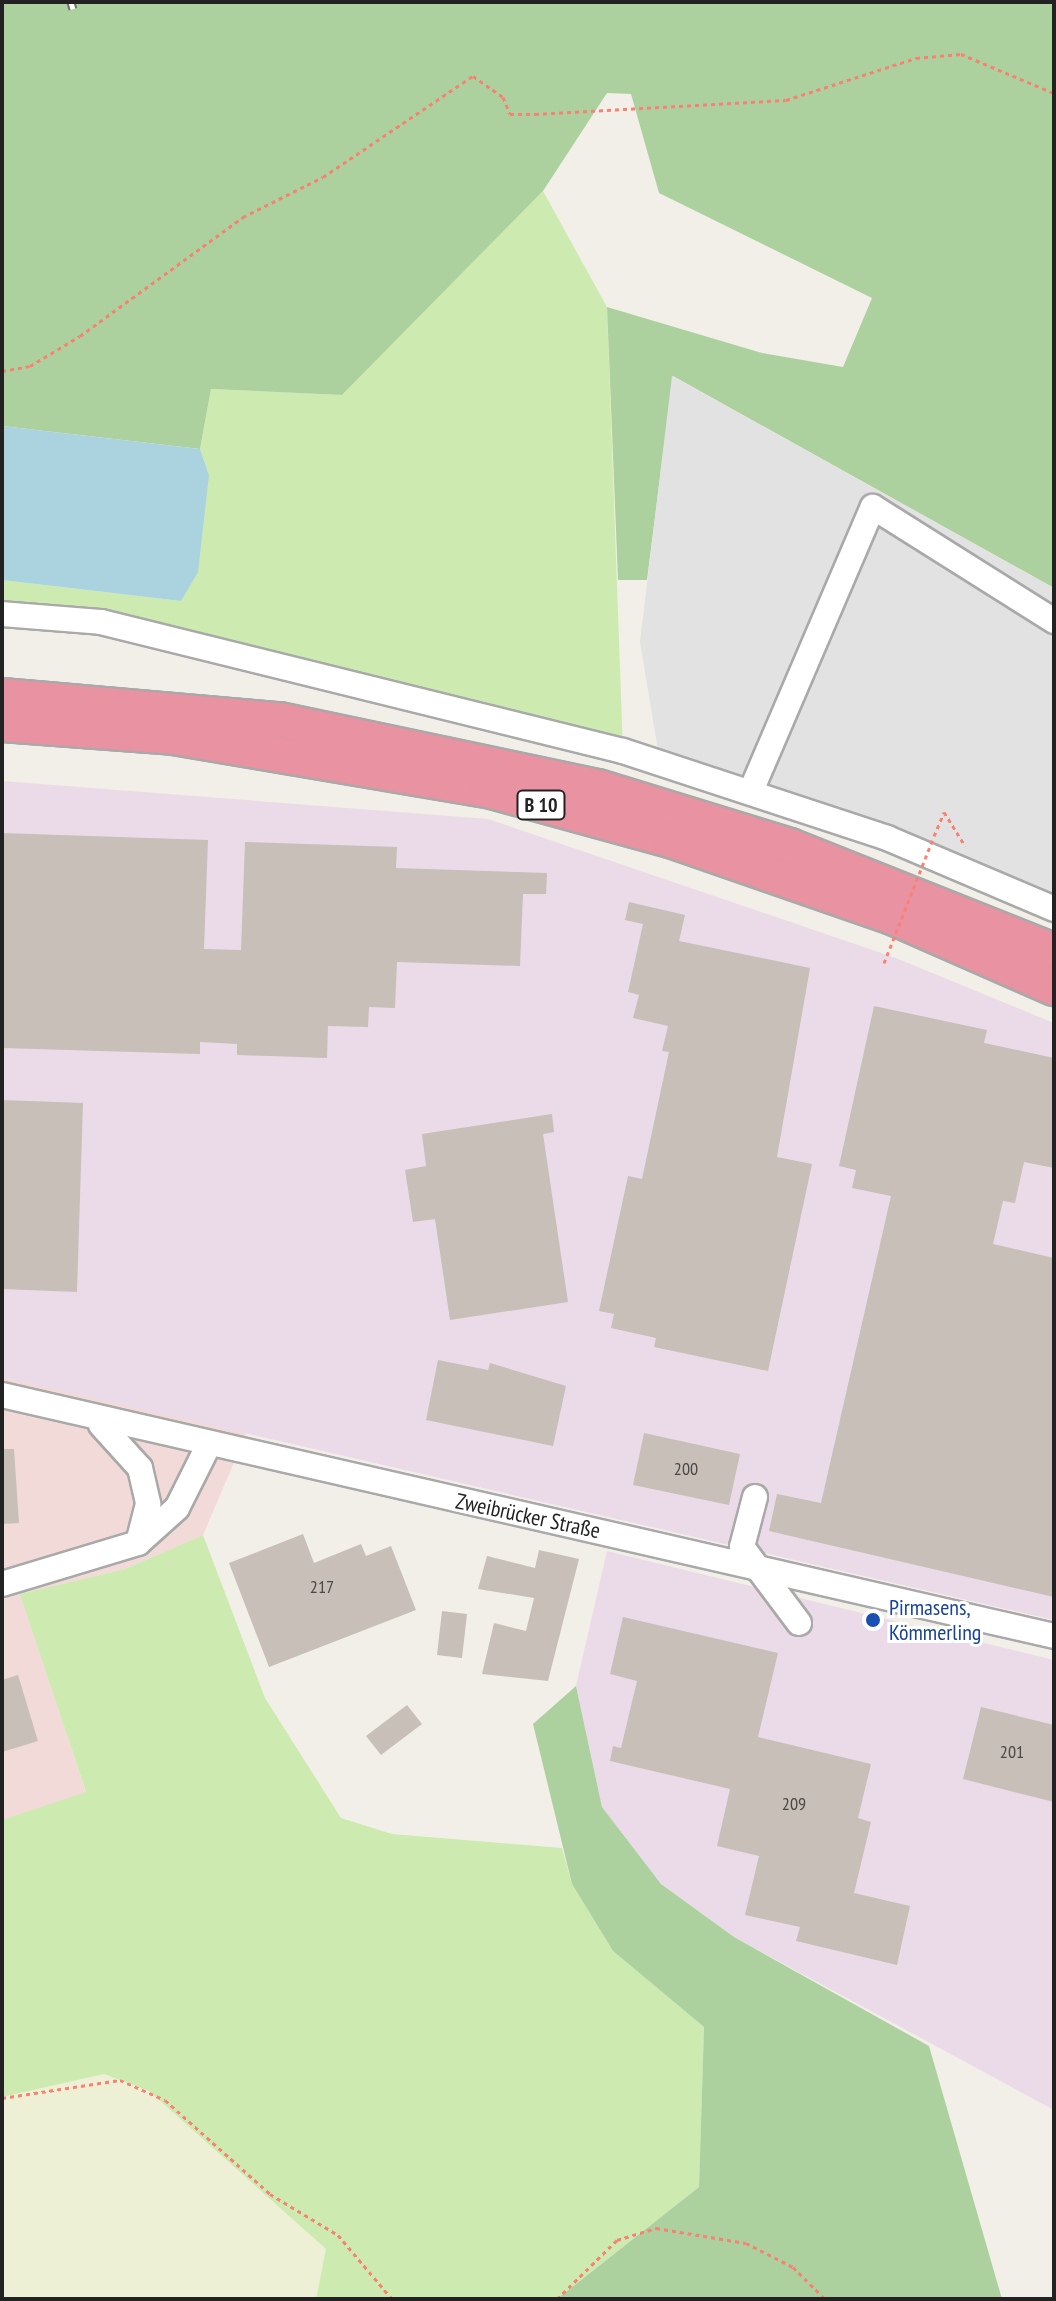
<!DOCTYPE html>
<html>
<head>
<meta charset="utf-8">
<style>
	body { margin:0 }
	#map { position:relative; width:1056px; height:2301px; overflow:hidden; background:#f2efe9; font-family:"PT Sans Narrow",sans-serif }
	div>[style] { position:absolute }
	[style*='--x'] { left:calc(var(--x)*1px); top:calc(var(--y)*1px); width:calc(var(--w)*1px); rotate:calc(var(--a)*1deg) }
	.commercial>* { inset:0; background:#f2dad9 }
	.industrial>* { inset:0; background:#ebdbe8 }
	.farmland>* { inset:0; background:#eef0d5 }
	.grass>* { inset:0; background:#cdebb0 }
	.forest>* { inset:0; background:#add19e }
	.parking>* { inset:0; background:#e2e2e2 }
	.water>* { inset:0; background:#aad3df }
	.building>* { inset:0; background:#c7bfb8 }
	.path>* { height:3px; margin-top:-1.5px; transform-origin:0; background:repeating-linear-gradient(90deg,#fa8072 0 4px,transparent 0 8px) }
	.roads { filter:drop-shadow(2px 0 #a9a9a9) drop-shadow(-2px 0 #a9a9a9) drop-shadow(0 2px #a9a9a9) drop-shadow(0 -2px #a9a9a9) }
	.minor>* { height:24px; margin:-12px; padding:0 12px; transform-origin:12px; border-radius:12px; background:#fff }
	.highway>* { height:34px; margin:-17px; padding:0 17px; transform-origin:17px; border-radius:17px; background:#e892a2 }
	.rail>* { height:9px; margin-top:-4.5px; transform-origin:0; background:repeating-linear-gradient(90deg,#fff 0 18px,#707070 0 36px); box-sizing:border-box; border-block:2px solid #707070 }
	.path-bridge>* { height:3px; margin-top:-1.5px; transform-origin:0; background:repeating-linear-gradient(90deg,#fa8072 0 4px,transparent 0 8px) }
	.dots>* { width:22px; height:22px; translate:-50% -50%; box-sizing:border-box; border:4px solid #fff; border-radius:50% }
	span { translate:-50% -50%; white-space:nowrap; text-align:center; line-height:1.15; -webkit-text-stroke:6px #fff; paint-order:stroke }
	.number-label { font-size:18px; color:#4b4948 }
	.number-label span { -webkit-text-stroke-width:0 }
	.shield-label span { padding:2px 6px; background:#fff; border:2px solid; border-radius:6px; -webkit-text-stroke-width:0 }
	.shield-label { font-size:20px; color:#222; font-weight:700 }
	.street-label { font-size:22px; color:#222 }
	.transit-label { font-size:22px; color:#164399 }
	.left { translate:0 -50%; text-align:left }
	.frame { position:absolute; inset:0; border:4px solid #222; pointer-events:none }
</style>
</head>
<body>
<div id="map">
	<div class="commercial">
		<div style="clip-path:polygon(2px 1377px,247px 1432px,203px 1535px,125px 1569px,21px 1594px,86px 1793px,2px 1820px)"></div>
	</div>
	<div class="industrial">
		<div style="clip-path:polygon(2px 781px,488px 819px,896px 958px,1054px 1023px,1054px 1620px,2px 1377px)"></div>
		<div style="clip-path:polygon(607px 1551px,1054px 1660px,1054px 2110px,734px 1937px,661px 1884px,602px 1807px,576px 1686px)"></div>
	</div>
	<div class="farmland">
		<div style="clip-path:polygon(104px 2074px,149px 2091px,326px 2249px,316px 2299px,2px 2299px,2px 2097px)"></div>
	</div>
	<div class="grass">
		<div style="clip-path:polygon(543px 191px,607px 307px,623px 751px,414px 694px,2px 614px,2px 580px,181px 601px,209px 475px,200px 449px,211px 389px,342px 395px)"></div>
		<div style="clip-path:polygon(203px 1535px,265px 1698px,341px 1818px,392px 1834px,562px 1848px,572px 1884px,613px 1951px,704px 2027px,699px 2187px,557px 2299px,316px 2299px,326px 2249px,149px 2091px,104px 2074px,2px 2097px,2px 1820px,86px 1792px,20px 1594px,125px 1569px)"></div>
	</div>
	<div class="forest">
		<div style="clip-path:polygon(2px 2px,1054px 2px,1054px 588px,673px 376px,647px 580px,618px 580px,607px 307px,762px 353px,843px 367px,872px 298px,659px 193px,631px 94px,607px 93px,543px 191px,342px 395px,211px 389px,200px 449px,2px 426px)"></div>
		<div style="clip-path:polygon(576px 1686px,602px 1807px,661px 1884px,734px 1937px,929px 2046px,1002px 2299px,557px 2299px,699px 2187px,704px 2027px,613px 1951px,572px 1884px,533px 1724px)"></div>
	</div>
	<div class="parking">
		<div style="clip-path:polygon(672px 376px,1054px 588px,1054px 909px,660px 762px,640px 642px)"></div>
	</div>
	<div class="water">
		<div style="clip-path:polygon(2px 426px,200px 449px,209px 475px,198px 572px,181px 601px,2px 580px)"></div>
	</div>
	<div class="building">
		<div style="clip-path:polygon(2px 833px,208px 840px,204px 949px,241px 950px,245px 842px,397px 847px,396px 868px,547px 873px,546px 894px,523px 894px,520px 966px,397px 962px,395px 1008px,369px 1007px,368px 1027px,328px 1026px,327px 1058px,237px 1055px,237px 1044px,200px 1042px,200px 1054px,2px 1048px)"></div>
		<div style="clip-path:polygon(629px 902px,685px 915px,679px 941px,810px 968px,777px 1157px,812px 1164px,768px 1371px,654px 1347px,656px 1338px,611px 1328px,614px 1314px,599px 1311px,628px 1176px,642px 1179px,669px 1052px,662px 1051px,668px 1026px,633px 1018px,639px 995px,628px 992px,643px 924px,625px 920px)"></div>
		<div style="clip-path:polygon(874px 1006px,987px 1030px,984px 1043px,1054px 1058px,1054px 1168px,1024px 1162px,1015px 1203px,1003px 1201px,993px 1244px,1054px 1258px,1054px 1597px,769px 1531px,777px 1494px,821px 1503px,891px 1196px,852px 1188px,856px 1170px,839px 1166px)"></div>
		<div style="clip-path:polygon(2px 1100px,83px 1103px,77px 1292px,2px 1289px)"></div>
		<div style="clip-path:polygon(552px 1114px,554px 1132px,543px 1134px,568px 1302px,450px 1320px,435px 1219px,413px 1222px,405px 1170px,426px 1166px,422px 1134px)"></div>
		<div style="clip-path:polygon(438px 1360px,488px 1370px,490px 1363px,566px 1386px,553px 1446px,426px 1420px)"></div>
		<div style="clip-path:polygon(644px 1433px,740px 1454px,729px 1505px,633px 1485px)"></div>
		<div style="clip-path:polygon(2px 1449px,14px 1449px,19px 1523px,2px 1524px)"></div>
		<div style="clip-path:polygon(303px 1534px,314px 1563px,361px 1544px,366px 1556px,391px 1546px,416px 1610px,269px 1667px,229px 1563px)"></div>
		<div style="clip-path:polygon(539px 1550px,579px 1559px,548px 1681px,482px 1674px,494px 1623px,526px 1631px,534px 1598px,478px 1589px,487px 1556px,535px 1568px)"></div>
		<div style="clip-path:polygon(442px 1611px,467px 1614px,462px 1658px,437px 1655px)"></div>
		<div style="clip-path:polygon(623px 1617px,778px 1653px,758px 1737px,871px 1764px,858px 1818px,871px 1822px,854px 1893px,910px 1906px,897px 1965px,796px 1941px,800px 1927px,745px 1915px,759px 1856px,717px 1846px,730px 1789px,610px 1761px,613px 1746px,621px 1748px,637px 1681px,610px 1674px)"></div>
		<div style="clip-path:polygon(18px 1675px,38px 1741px,2px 1752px,2px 1680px)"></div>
		<div style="clip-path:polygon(407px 1705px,422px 1724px,381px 1755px,366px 1736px)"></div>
		<div style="clip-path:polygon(981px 1707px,1054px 1725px,1054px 1802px,963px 1779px)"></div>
	</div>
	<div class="path">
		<div style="--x:2;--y:371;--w:28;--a:-10"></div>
		<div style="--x:30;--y:366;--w:58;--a:-31"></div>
		<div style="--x:80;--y:336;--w:202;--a:-36.1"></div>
		<div style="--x:243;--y:217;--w:89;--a:-26.6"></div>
		<div style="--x:323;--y:177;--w:181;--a:-34"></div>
		<div style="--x:473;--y:76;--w:37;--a:35"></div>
		<div style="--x:503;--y:97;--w:18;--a:68"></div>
		<div style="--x:510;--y:114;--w:25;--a:0"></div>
		<div style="--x:535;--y:114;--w:251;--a:-3.2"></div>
		<div style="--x:786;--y:100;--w:137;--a:-17.9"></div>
		<div style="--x:916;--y:58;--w:45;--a:-5.1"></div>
		<div style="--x:961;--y:54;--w:101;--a:22.8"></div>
		<div style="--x:944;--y:812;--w:40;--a:58"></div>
		<div style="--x:934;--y:836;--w:26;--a:-67"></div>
		<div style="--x:2;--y:2098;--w:119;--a:-8.7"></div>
		<div style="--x:120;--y:2080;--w:49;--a:24"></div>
		<div style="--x:165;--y:2100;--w:141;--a:41.8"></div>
		<div style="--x:270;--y:2194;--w:79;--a:31.1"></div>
		<div style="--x:338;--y:2235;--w:84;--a:49.8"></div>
		<div style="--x:557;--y:2299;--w:84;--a:-44.5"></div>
		<div style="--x:617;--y:2240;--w:41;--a:-17.1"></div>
		<div style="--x:656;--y:2228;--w:91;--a:9.5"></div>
		<div style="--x:746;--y:2243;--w:53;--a:27.1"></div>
		<div style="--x:793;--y:2267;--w:45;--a:45"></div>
	</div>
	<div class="roads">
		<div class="minor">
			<div style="--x:2;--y:614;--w:99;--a:4.6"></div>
			<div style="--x:101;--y:622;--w:538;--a:13.88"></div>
			<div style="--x:623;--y:751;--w:278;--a:18.2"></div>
			<div style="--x:887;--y:838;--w:181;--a:23"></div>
			<div style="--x:751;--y:791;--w:309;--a:-66.8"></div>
			<div style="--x:873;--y:507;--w:214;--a:32.2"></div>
			<div style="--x:2;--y:1395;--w:1079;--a:12.9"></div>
			<div style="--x:101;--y:1425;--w:58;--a:47.8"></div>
			<div style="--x:140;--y:1468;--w:37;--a:77"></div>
			<div style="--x:148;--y:1504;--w:40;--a:104.4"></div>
			<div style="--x:755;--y:1497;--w:52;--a:104.6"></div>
			<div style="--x:742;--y:1547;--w:95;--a:53.1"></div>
			<div style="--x:2;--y:1584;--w:142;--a:-16.8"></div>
			<div style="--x:138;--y:1543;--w:52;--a:-41.9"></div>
			<div style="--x:177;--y:1508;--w:67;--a:-63.4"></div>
		</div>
		<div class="highway">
			<div style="--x:2;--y:696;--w:278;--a:5"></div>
			<div style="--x:279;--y:720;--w:326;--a:11.9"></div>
			<div style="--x:598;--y:787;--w:201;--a:17.1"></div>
			<div style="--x:790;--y:846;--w:284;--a:21.7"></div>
			<div style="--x:2;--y:724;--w:171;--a:4.3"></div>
			<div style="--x:173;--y:737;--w:319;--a:9.6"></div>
			<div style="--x:488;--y:790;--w:189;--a:15.4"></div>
			<div style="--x:670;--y:840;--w:235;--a:19.1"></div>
			<div style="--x:892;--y:917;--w:177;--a:23.7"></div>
		</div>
	</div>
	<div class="rail">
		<div style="--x:71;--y:2;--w:7;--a:74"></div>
	</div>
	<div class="path-bridge">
		<div style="--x:884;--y:963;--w:136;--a:-68.5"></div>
	</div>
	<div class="dots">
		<div style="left:873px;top:1620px;background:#1a4fb4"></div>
	</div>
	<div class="number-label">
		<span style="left:686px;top:1469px">200</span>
		<span style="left:322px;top:1587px">217</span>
		<span style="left:1012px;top:1752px">201</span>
		<span style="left:794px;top:1804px">209</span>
	</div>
	<div class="shield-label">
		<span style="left:541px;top:805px">B 10</span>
	</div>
	<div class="street-label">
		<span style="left:528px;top:1516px;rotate:12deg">Zweibrücker Straße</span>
	</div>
	<div class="transit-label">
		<span class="left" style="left:889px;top:1620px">Pirmasens,<br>Kömmerling</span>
	</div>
	<div class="frame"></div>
</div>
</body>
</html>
